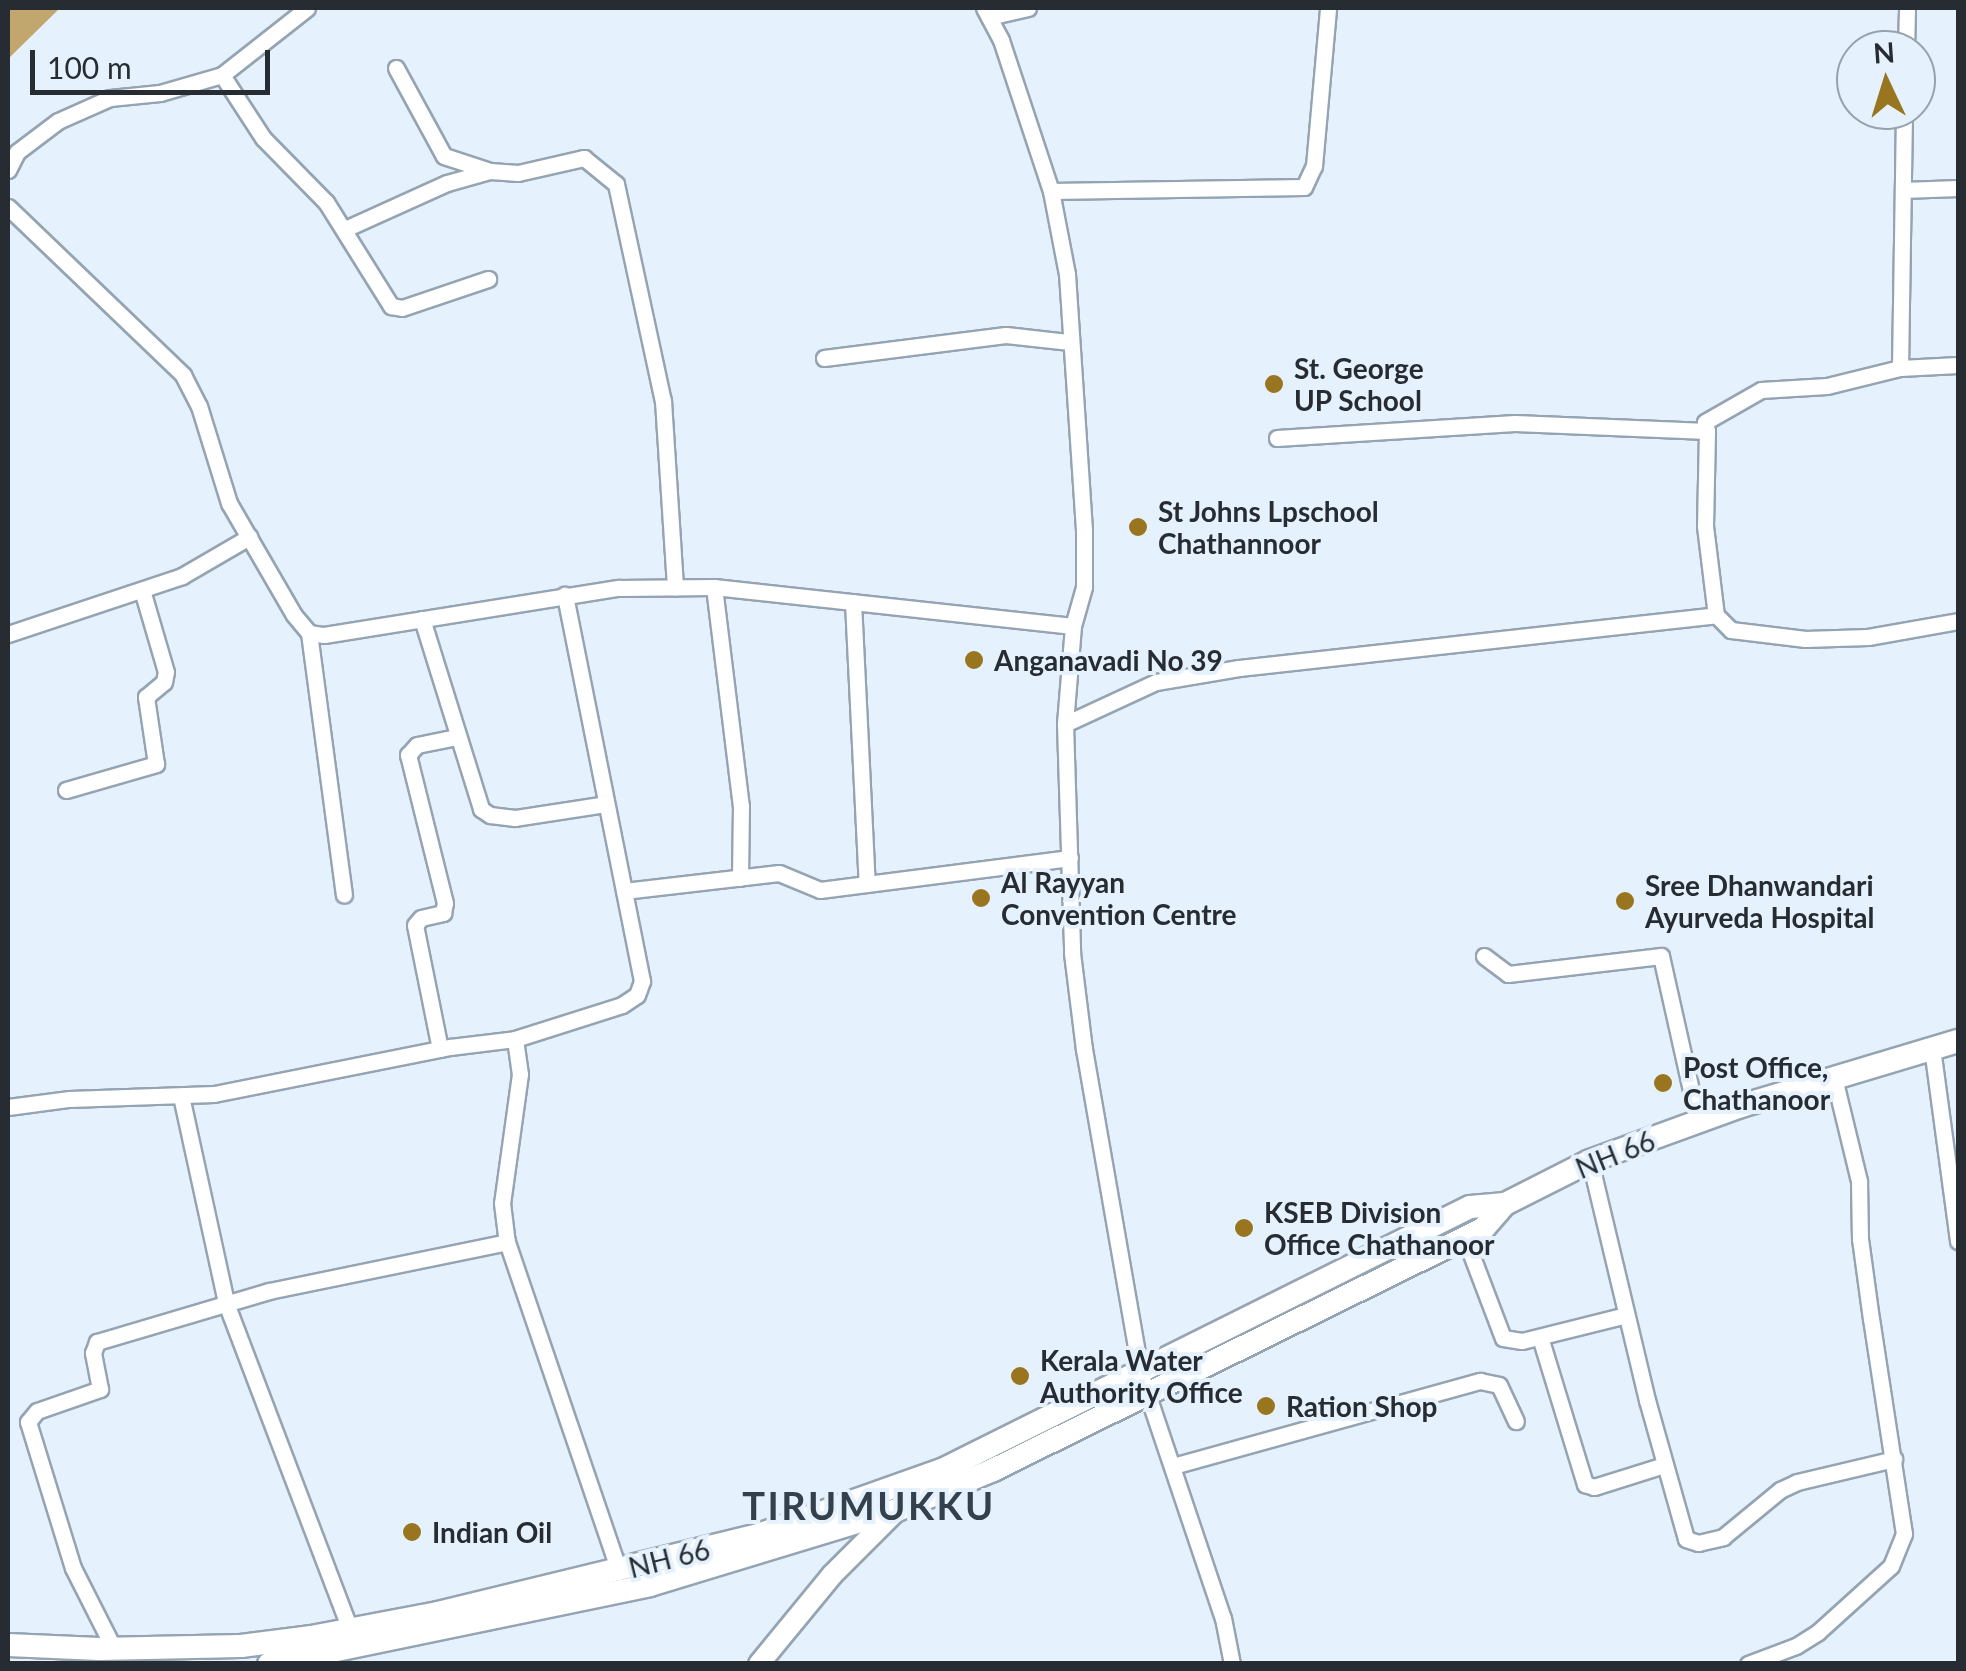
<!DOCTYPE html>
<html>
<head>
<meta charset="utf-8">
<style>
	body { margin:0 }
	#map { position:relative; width:1966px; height:1671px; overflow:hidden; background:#e5f1fd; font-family:Lato,sans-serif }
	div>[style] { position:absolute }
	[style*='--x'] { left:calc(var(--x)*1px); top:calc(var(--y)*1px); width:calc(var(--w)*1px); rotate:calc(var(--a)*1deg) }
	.water>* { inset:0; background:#c1a66d }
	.roads { filter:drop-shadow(2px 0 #95a4b2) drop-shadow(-2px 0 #95a4b2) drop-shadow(0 2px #95a4b2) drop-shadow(0 -2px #95a4b2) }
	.minor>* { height:15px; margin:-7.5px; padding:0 7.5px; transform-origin:7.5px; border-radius:7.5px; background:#fff }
	.major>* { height:20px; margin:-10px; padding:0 10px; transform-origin:10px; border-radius:10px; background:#fff }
	.highway>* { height:22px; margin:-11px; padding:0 11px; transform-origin:11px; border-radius:11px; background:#fff }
	.dots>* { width:28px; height:28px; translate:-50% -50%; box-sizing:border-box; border:5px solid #e5f1fd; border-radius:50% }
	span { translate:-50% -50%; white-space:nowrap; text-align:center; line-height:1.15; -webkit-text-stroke:8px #e5f1fd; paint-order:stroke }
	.poi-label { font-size:28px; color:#262c31; font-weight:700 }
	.left { translate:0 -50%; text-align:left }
	.street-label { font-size:28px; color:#262c31 }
	.district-label { font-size:38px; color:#34414d; font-weight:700; letter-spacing:2.5px }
	.frame { position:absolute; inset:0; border:10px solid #262c31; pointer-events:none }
	.north { position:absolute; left:1836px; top:30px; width:100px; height:100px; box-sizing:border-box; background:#e5f1fd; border:2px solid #99a2ab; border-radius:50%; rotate:356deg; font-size:28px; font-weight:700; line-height:40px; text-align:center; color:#262c31 }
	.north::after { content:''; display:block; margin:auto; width:35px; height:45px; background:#98751e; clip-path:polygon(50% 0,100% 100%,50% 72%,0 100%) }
	.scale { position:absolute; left:30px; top:50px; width:240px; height:45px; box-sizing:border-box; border:5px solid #262c31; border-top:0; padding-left:12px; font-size:30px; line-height:35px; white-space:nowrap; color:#262c31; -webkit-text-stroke:8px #e5f1fd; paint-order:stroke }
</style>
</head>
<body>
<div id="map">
	<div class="water">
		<div style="clip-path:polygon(8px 8px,60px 8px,8px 59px)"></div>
	</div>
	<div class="roads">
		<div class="minor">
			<div style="--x:984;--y:8;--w:36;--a:62"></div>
			<div style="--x:1001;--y:40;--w:159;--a:71.7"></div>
			<div style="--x:1051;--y:191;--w:85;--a:79.1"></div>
			<div style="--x:1067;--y:274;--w:257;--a:86.2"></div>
			<div style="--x:1084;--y:530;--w:57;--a:90"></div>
			<div style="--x:1084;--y:587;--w:41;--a:105.8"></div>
			<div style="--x:1073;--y:626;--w:98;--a:94.7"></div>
			<div style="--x:1065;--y:724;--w:229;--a:88.2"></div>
			<div style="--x:1072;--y:953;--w:97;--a:82.9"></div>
			<div style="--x:1084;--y:1049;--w:331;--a:80.1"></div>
			<div style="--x:1141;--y:1375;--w:256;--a:71.4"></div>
			<div style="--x:1223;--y:1618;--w:47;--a:78.9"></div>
			<div style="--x:989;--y:17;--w:40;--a:-13"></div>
			<div style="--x:1906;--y:50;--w:42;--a:-88.6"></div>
			<div style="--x:396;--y:68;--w:100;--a:61.4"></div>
			<div style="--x:444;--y:156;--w:48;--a:18.1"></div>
			<div style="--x:490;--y:171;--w:28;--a:4"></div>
			<div style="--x:518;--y:173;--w:68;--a:-12.8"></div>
			<div style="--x:584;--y:158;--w:41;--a:39.1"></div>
			<div style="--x:616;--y:184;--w:222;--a:77.8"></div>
			<div style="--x:663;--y:401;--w:187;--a:86.3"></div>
			<div style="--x:222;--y:75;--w:75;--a:56.9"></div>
			<div style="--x:263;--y:138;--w:90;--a:45.5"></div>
			<div style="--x:326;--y:202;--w:123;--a:58"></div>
			<div style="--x:391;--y:306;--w:11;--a:10"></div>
			<div style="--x:402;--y:308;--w:91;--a:-18.6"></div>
			<div style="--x:8;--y:170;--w:20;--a:-63"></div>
			<div style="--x:17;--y:152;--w:51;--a:-37.1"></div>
			<div style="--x:58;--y:121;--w:57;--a:-23.9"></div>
			<div style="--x:110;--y:98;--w:50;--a:-5.7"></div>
			<div style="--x:160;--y:93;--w:65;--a:-16.2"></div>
			<div style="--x:222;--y:75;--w:108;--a:-38.2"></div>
			<div style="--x:1903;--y:190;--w:55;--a:-2.1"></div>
			<div style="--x:1051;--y:191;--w:253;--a:-0.9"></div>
			<div style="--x:1304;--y:187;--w:23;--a:-65"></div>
			<div style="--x:1314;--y:166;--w:159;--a:-84.9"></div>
			<div style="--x:8;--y:207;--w:243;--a:43.8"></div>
			<div style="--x:183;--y:375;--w:35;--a:63"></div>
			<div style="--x:199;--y:406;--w:102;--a:72.8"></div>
			<div style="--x:229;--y:503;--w:129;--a:59.9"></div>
			<div style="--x:294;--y:615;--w:23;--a:50"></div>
			<div style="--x:309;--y:633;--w:15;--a:8"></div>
			<div style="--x:324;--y:635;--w:299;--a:-9.1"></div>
			<div style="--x:619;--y:588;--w:95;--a:-0.6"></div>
			<div style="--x:714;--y:587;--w:361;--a:6.2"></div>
			<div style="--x:345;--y:229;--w:112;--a:-24.3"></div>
			<div style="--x:447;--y:183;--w:45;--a:-15.6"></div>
			<div style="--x:824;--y:358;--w:183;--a:-7.2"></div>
			<div style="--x:1006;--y:335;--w:62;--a:6.4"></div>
			<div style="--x:1900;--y:368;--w:258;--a:-89.1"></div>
			<div style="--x:1707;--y:431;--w:95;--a:91.2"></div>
			<div style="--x:1705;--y:526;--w:90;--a:83"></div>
			<div style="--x:1277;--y:438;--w:238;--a:-3.6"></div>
			<div style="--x:1515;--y:423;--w:192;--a:2.4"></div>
			<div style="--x:1707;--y:431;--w:9;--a:-103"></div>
			<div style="--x:1705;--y:422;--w:64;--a:-29.7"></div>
			<div style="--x:1761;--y:390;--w:66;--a:-3.5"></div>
			<div style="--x:1827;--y:386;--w:75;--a:-13.9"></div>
			<div style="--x:1900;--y:368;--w:58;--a:-3"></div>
			<div style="--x:714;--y:587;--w:221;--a:83"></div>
			<div style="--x:741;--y:806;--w:72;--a:90.8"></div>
			<div style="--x:853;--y:602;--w:282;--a:87.2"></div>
			<div style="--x:422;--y:619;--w:199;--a:72.7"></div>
			<div style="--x:481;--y:809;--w:11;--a:34"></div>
			<div style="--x:490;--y:815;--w:25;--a:7"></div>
			<div style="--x:515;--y:818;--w:92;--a:-8.7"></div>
			<div style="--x:309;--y:633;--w:264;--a:82.4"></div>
			<div style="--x:8;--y:634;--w:183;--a:-18.4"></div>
			<div style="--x:182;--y:576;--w:78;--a:-30.2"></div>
			<div style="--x:1065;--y:724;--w:100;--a:-24.8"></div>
			<div style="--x:1156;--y:682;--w:84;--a:-9.6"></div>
			<div style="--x:1239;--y:668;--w:480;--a:-6.3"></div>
			<div style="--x:1716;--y:615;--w:21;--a:45"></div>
			<div style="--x:1731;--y:630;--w:75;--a:6.9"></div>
			<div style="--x:1805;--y:639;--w:63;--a:-1.8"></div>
			<div style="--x:1868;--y:637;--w:91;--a:-10.1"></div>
			<div style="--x:66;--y:790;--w:94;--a:-16.1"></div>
			<div style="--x:156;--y:764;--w:68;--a:-98.5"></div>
			<div style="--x:146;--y:697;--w:23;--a:-40"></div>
			<div style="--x:164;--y:682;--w:10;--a:-79"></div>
			<div style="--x:166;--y:672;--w:85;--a:-106.3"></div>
			<div style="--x:624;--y:891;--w:156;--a:-6.6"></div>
			<div style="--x:779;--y:873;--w:44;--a:22.5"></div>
			<div style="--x:820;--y:890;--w:252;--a:-7.3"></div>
			<div style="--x:1484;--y:956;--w:30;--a:37"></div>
			<div style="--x:1508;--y:974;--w:154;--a:-6.7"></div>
			<div style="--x:1661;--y:956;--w:169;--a:77.4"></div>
			<div style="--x:515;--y:1039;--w:35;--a:82"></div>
			<div style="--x:520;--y:1074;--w:130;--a:97.9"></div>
			<div style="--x:502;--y:1203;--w:39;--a:83"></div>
			<div style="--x:507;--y:1242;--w:348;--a:71.2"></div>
			<div style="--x:1932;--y:1048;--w:195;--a:82.3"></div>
			<div style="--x:440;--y:1049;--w:126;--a:-101.4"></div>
			<div style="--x:415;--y:925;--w:9;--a:-49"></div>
			<div style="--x:421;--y:918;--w:23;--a:-13"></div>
			<div style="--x:443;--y:913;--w:10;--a:-79"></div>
			<div style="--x:445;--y:903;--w:153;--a:-104"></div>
			<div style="--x:408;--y:755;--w:13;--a:-48"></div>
			<div style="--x:417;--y:745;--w:41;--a:-11.3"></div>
			<div style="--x:181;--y:1096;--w:212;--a:77.7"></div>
			<div style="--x:226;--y:1303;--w:350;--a:69.2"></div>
			<div style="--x:8;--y:1107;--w:62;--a:-7.5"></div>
			<div style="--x:69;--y:1099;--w:145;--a:-2"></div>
			<div style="--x:214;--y:1094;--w:241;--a:-11.3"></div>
			<div style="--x:450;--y:1047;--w:65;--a:-7"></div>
			<div style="--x:515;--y:1039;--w:112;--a:-17.6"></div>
			<div style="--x:622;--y:1005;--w:18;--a:-34"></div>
			<div style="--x:637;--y:995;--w:15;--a:-70"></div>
			<div style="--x:642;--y:981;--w:394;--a:-101.3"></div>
			<div style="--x:1590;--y:1161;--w:246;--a:76.6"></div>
			<div style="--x:1647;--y:1400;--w:144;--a:74.3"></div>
			<div style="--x:1686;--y:1539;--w:13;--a:18"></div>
			<div style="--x:1698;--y:1543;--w:26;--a:-13"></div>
			<div style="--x:1723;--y:1537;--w:74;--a:-39.5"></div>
			<div style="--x:1780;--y:1490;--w:19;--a:-25"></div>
			<div style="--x:1797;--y:1482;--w:100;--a:-13.3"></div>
			<div style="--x:1465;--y:1238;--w:107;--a:69.2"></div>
			<div style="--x:1503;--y:1338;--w:19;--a:9"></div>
			<div style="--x:1522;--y:1341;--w:107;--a:-14"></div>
			<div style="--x:1540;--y:1337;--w:154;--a:73"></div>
			<div style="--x:1585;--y:1484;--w:9;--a:18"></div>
			<div style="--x:1594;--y:1487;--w:73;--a:-17.4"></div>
			<div style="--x:1173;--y:1466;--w:319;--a:-15.5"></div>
			<div style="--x:1480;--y:1381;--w:19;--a:12"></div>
			<div style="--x:1499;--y:1385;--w:40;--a:65"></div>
			<div style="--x:114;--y:1649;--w:91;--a:-116.8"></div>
			<div style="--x:73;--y:1568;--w:153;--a:-107.1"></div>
			<div style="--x:28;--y:1422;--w:14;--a:-51"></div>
			<div style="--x:37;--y:1411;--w:67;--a:-19.2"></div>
			<div style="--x:100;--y:1389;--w:37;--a:-101"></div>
			<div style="--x:93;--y:1353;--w:12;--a:-70"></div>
			<div style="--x:97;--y:1342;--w:179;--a:-16.5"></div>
			<div style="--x:269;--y:1291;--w:243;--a:-11.6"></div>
			<div style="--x:1748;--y:1664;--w:51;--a:-20.6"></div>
			<div style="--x:1796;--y:1646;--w:26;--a:-32"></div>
			<div style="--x:1818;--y:1632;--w:98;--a:-42.1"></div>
			<div style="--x:1891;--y:1566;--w:35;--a:-68"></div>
			<div style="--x:1904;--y:1534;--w:218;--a:-98.7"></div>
			<div style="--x:1871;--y:1319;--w:81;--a:-97.8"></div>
			<div style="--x:1860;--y:1239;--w:58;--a:-91"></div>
			<div style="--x:1859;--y:1181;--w:106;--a:-103.6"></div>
		</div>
		<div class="major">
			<div style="--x:759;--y:1664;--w:115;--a:-50.6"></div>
			<div style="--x:832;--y:1575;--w:92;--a:-45"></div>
		</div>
		<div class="highway">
			<div style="--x:8;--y:1645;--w:91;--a:2.5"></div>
			<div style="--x:99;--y:1649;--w:142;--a:-1.2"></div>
			<div style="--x:241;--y:1646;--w:71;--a:-7.3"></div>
			<div style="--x:311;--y:1637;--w:129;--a:-10.7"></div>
			<div style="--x:438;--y:1613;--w:329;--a:-13.7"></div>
			<div style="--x:758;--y:1535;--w:195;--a:-19.5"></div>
			<div style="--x:942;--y:1470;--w:590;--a:-26.48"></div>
			<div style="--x:1470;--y:1207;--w:35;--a:-5"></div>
			<div style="--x:269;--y:1664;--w:389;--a:-11.7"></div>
			<div style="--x:650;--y:1585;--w:258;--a:-16.9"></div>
			<div style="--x:897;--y:1510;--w:104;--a:-22.6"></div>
			<div style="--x:993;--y:1470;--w:546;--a:-26.19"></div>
			<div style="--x:1483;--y:1229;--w:33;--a:-49"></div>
			<div style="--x:1505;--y:1204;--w:95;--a:-26.8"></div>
			<div style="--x:1590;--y:1161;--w:161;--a:-20"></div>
			<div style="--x:1741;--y:1106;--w:227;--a:-16.7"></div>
		</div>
	</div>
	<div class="dots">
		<div style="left:1274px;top:384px;background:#98751e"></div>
		<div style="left:1138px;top:527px;background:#98751e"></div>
		<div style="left:974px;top:660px;background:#98751e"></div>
		<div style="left:981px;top:898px;background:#98751e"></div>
		<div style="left:1625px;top:901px;background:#98751e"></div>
		<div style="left:1663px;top:1083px;background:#98751e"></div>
		<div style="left:1244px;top:1228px;background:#98751e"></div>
		<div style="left:1020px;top:1376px;background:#98751e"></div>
		<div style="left:1266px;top:1406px;background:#98751e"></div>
		<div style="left:412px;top:1532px;background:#98751e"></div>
	</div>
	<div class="poi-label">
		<span class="left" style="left:1294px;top:384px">St. George<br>UP School</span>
		<span class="left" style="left:1158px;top:527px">St Johns Lpschool<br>Chathannoor</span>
		<span class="left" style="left:994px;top:660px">Anganavadi No 39</span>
		<span class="left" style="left:1001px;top:898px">Al Rayyan<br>Convention Centre</span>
		<span class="left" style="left:1645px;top:901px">Sree Dhanwandari<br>Ayurveda Hospital</span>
		<span class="left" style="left:1683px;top:1083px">Post Office,<br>Chathanoor</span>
		<span class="left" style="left:1264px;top:1228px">KSEB Division<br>Office Chathanoor</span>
		<span class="left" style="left:1040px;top:1376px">Kerala Water<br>Authority Office</span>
		<span class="left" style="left:1286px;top:1406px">Ration Shop</span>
		<span class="left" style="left:432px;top:1532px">Indian Oil</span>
	</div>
	<div class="street-label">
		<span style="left:1615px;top:1154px;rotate:-22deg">NH 66</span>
		<span style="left:669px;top:1558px;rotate:-14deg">NH 66</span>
	</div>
	<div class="district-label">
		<span style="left:869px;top:1506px">TIRUMUKKU</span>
	</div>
	<div class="frame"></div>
	<div class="north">N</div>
	<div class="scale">100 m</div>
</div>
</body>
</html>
